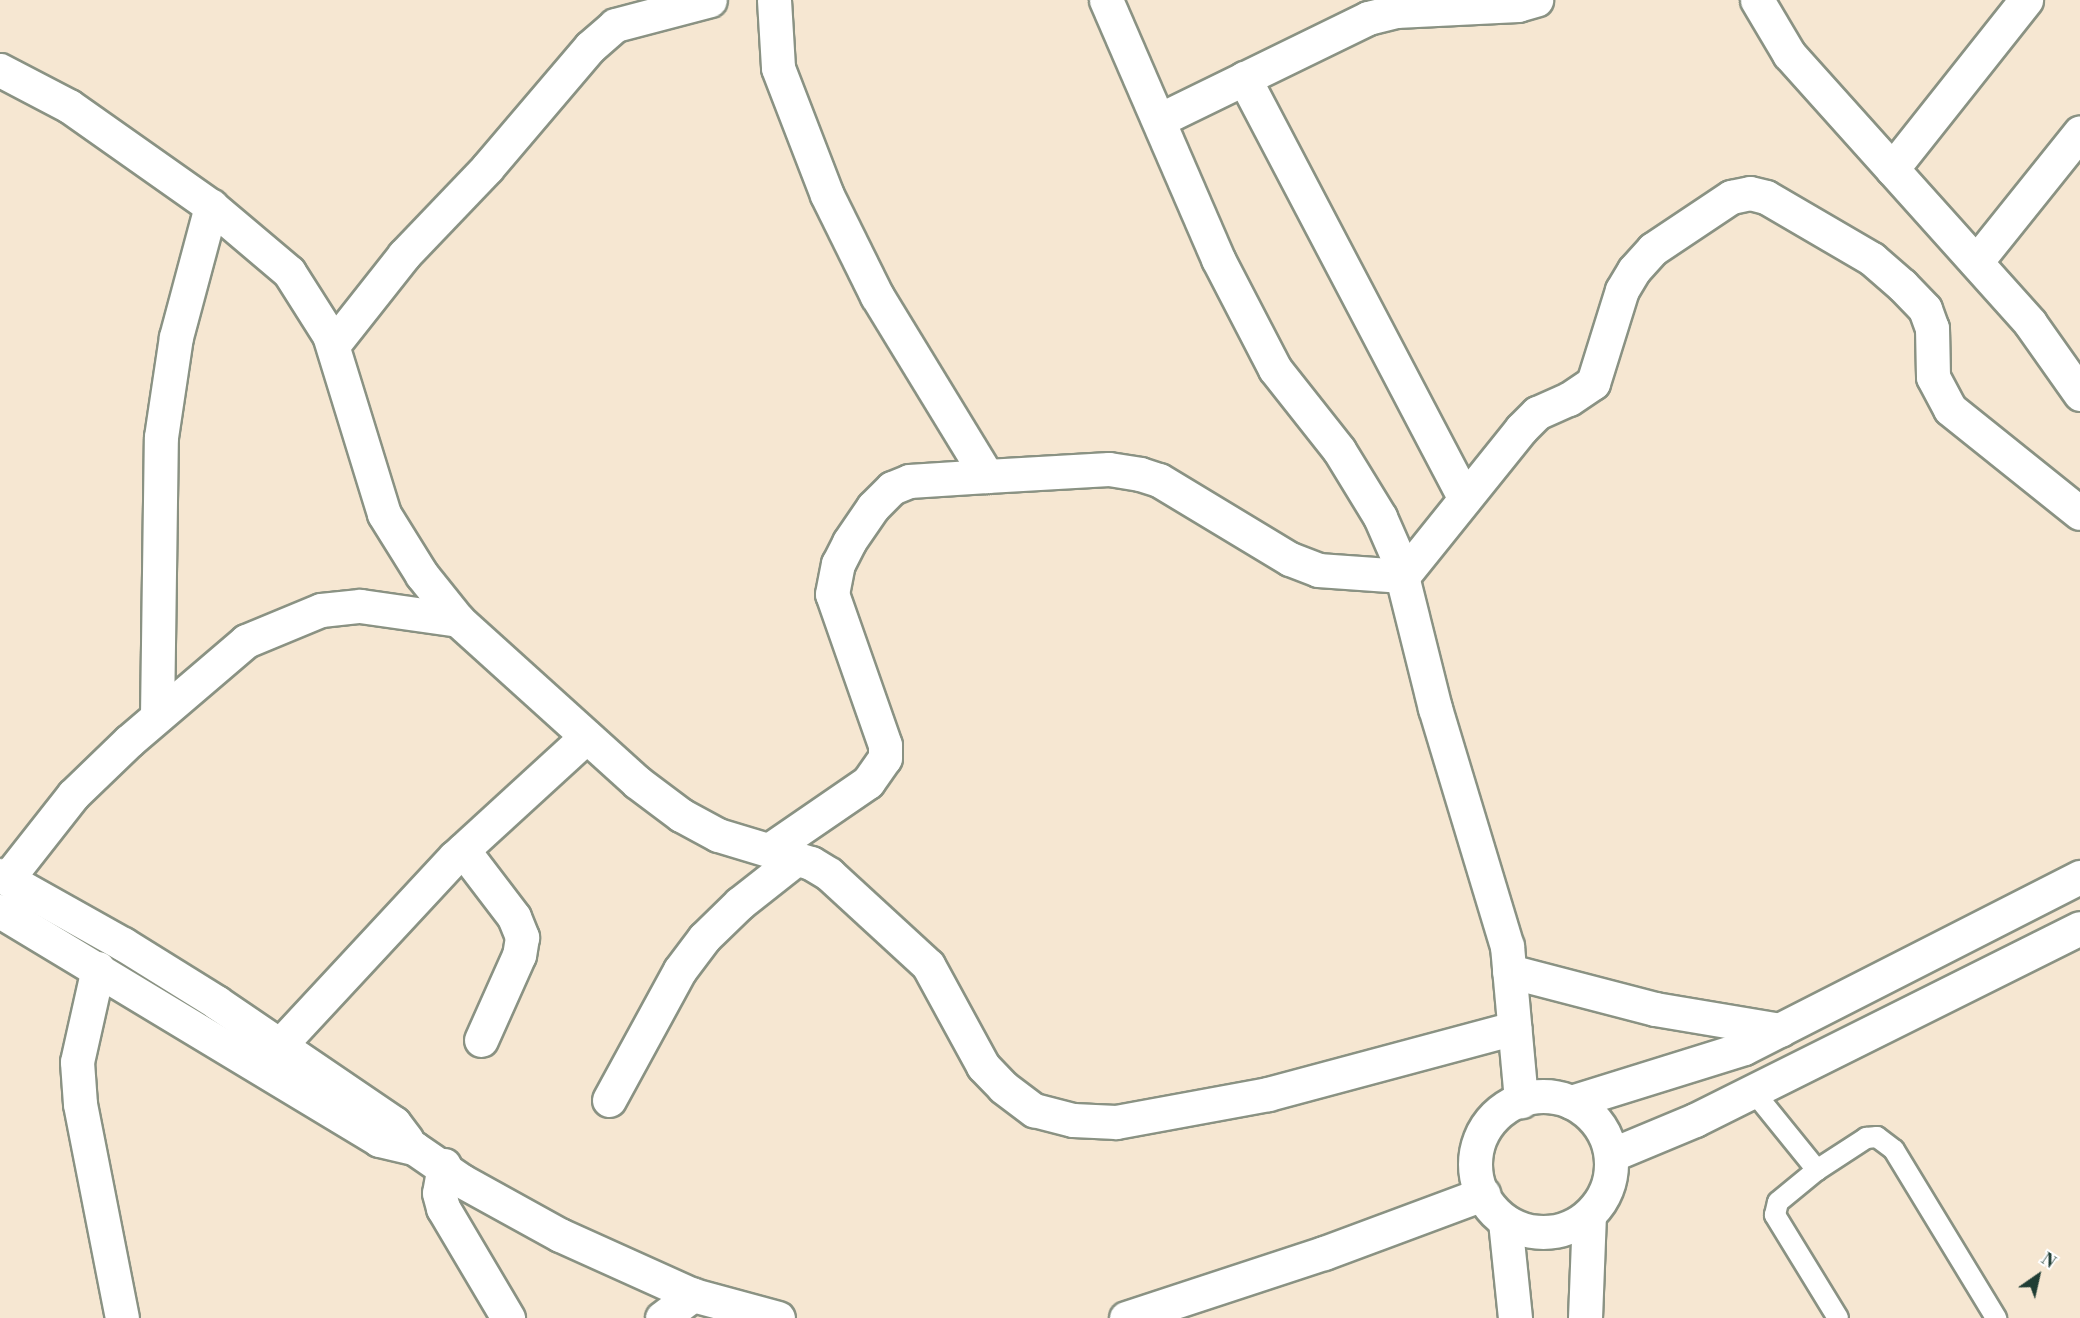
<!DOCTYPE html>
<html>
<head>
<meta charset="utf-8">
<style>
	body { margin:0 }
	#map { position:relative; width:2080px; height:1318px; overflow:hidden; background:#f6e7d2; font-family:"Libre Bodoni",serif }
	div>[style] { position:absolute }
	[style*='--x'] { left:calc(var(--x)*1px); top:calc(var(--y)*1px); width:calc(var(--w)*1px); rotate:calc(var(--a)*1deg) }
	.roads { filter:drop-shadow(2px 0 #8a9283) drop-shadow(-2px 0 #8a9283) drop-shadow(0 2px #8a9283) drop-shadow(0 -2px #8a9283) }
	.service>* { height:20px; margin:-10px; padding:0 10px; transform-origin:10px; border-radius:10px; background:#fff }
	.minor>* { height:33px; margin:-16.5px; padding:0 16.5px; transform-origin:16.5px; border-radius:16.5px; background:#fff }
	.tertiary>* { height:33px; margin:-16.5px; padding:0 16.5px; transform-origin:16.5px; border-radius:16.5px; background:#fff }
	.primary>* { height:33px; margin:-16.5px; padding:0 16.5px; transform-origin:16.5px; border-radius:16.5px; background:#fff }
	.primary>.ring { margin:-16.5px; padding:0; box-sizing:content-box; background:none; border:33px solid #fff; border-radius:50% }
	span { translate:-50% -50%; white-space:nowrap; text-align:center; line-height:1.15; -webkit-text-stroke:6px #fff; paint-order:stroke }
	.north { position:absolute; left:2008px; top:1246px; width:60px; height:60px; -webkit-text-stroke:4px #fff; paint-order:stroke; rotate:34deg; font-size:16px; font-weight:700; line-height:24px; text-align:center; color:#1f3d34 }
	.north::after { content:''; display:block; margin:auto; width:21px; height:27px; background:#1f3d34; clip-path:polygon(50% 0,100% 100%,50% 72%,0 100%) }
</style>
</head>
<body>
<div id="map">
	<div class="roads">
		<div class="service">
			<div style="--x:1753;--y:1091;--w:102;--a:51"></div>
			<div style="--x:1838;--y:1318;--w:121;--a:-121.5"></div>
			<div style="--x:1775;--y:1215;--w:13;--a:-77"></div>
			<div style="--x:1778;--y:1202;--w:50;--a:-39.4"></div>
			<div style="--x:1817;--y:1170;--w:59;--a:-33.1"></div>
			<div style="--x:1866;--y:1138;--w:11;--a:-5"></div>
			<div style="--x:1877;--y:1137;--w:21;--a:37"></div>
			<div style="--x:1894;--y:1150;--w:197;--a:58.7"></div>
		</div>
		<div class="minor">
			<div style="--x:774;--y:0;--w:68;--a:86.6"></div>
			<div style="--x:778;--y:68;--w:136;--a:68.9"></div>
			<div style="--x:827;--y:195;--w:113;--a:63.7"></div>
			<div style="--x:877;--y:296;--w:211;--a:58.6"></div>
			<div style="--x:1106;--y:0;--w:282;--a:66.6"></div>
			<div style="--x:1218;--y:259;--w:124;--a:62.6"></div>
			<div style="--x:1275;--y:369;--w:103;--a:51.7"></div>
			<div style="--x:1339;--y:450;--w:79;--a:58.5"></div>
			<div style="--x:1380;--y:517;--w:43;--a:66.4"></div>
			<div style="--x:1397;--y:556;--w:157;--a:76"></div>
			<div style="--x:1435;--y:708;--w:249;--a:73.2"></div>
			<div style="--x:1507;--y:946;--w:156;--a:84.8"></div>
			<div style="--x:1757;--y:0;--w:63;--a:59.3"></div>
			<div style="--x:1789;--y:54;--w:361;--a:48.1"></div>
			<div style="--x:2030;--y:323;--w:87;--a:54.8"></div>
			<div style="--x:0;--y:70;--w:78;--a:27.6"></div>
			<div style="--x:69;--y:106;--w:174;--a:35.2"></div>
			<div style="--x:211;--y:206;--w:102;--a:40.2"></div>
			<div style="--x:289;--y:272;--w:75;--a:57.6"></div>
			<div style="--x:329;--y:335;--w:187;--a:72.9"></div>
			<div style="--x:384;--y:514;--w:72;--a:58.1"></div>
			<div style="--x:422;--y:575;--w:58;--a:51.3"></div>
			<div style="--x:458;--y:620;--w:241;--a:42.1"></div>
			<div style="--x:637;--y:782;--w:55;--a:36.9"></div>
			<div style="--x:681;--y:815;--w:42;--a:28.4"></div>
			<div style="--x:718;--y:835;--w:97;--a:16.8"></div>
			<div style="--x:811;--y:863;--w:21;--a:31"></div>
			<div style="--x:829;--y:874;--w:134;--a:42.6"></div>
			<div style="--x:928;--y:965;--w:115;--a:61.4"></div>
			<div style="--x:983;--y:1066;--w:29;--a:46"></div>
			<div style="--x:1003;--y:1087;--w:39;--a:37"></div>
			<div style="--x:1034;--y:1110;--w:40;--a:14.4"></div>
			<div style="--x:1073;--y:1120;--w:43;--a:2.7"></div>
			<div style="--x:1116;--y:1122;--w:155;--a:-10.4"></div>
			<div style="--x:1268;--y:1094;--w:255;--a:-15"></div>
			<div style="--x:1244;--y:78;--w:475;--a:62.3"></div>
			<div style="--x:1159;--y:120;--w:233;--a:-26"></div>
			<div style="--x:1368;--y:18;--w:29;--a:-14"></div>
			<div style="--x:1396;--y:11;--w:122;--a:-2.8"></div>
			<div style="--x:1518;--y:5;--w:19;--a:-16"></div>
			<div style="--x:1892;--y:169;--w:216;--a:-51.6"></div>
			<div style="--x:1976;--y:262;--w:166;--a:-51.3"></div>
			<div style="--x:333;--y:345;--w:115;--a:-51.7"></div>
			<div style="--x:404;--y:255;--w:120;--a:-46.3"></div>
			<div style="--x:487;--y:168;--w:159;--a:-49.6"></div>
			<div style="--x:590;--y:47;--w:33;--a:-41"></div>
			<div style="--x:615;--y:25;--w:98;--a:-14.7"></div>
			<div style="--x:157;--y:716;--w:279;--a:-89.2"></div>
			<div style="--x:161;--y:437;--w:101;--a:-81.5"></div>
			<div style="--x:176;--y:337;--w:136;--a:-75"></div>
			<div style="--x:463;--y:850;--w:84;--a:52.7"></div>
			<div style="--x:514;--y:917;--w:22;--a:68"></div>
			<div style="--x:522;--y:937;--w:18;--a:99"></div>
			<div style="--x:519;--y:955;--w:93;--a:114.1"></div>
			<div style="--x:769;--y:850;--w:120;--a:-34.5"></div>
			<div style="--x:868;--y:782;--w:29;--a:-55"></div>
			<div style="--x:885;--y:758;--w:13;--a:-90"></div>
			<div style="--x:885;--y:745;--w:160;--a:-109.3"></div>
			<div style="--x:832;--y:594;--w:31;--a:-79"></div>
			<div style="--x:838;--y:564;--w:25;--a:-63"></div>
			<div style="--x:849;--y:542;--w:42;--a:-55.6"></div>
			<div style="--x:873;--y:507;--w:27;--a:-45"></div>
			<div style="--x:892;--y:488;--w:18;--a:-22"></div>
			<div style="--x:909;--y:481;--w:78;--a:-3.7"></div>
			<div style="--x:987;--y:476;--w:122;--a:-3.3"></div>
			<div style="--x:1109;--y:469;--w:31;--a:9"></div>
			<div style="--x:1140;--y:474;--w:20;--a:18"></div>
			<div style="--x:1159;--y:480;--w:153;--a:31.1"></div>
			<div style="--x:1290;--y:559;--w:30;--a:21"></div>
			<div style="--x:1318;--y:570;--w:85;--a:4"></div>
			<div style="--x:1403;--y:576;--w:189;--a:-51.2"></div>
			<div style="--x:1521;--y:429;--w:23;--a:-45"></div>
			<div style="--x:1537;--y:413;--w:35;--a:-24"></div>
			<div style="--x:1569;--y:399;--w:29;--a:-34"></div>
			<div style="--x:1593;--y:383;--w:97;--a:-72.7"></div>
			<div style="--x:1622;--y:290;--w:23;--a:-59"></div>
			<div style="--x:1634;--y:270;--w:28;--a:-48"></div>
			<div style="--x:1653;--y:249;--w:94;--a:-33.7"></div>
			<div style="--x:1731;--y:197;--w:19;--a:-12"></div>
			<div style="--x:1750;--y:193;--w:16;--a:14"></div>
			<div style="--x:1766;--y:197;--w:123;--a:30.3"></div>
			<div style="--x:1872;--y:259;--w:40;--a:41"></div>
			<div style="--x:1902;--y:285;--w:33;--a:46"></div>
			<div style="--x:1925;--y:309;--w:20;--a:70"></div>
			<div style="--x:1932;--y:328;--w:49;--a:88.8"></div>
			<div style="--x:1933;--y:377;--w:36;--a:62"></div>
			<div style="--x:1950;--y:409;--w:166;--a:38.7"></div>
			<div style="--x:7;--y:879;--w:107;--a:-51.8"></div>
			<div style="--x:73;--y:795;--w:78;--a:-44"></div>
			<div style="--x:129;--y:741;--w:154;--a:-40.5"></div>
			<div style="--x:246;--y:641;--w:81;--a:-22.5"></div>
			<div style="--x:321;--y:610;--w:39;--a:-6"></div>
			<div style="--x:360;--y:606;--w:99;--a:8.1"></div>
			<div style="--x:98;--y:968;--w:96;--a:102.6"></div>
			<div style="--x:77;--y:1062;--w:42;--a:85.9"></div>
			<div style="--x:80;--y:1104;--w:218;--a:78.9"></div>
			<div style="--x:1509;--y:971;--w:151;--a:14.6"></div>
			<div style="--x:1655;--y:1009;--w:127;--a:9.5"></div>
			<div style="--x:280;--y:1045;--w:257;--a:-47.1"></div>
			<div style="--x:455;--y:857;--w:178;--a:-42.5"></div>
			<div style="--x:609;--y:1100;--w:148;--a:-61.4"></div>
			<div style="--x:680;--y:970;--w:40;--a:-53"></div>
			<div style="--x:704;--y:938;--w:50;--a:-44.2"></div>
			<div style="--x:740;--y:903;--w:71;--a:-38.2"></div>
		</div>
		<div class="tertiary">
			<div style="--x:444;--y:1165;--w:28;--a:100"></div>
			<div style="--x:439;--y:1193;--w:16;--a:75"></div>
			<div style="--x:443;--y:1208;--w:128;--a:59.4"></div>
			<div style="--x:662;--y:1318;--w:39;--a:-37"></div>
		</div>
		<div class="primary">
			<div style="--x:0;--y:875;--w:141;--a:29.3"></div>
			<div style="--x:123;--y:944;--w:110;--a:31.9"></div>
			<div style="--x:216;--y:1002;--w:215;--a:34.2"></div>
			<div style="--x:394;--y:1123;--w:21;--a:53"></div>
			<div style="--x:0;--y:911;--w:443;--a:31.1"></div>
			<div style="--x:379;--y:1140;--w:36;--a:13"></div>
			<div style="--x:414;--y:1148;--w:58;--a:34.5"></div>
			<div style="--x:462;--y:1181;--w:112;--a:28.9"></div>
			<div style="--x:560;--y:1235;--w:146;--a:24.3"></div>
			<div style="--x:693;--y:1295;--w:88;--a:15.1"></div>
			<div class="ring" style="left:1475px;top:1096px;width:103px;height:103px"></div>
			<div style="--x:1571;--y:1102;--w:181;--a:-17.3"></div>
			<div style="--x:1744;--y:1048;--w:377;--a:-27"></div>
			<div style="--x:1611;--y:1155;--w:91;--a:-22.6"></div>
			<div style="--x:1695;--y:1120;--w:430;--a:-26.5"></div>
			<div style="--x:1505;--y:1221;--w:98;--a:84.1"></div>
			<div style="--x:1126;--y:1318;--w:208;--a:-18.2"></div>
			<div style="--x:1324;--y:1253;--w:170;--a:-20.4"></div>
			<div style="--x:1585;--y:1318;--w:103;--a:-87.8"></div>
		</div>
	</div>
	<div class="north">N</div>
</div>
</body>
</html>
